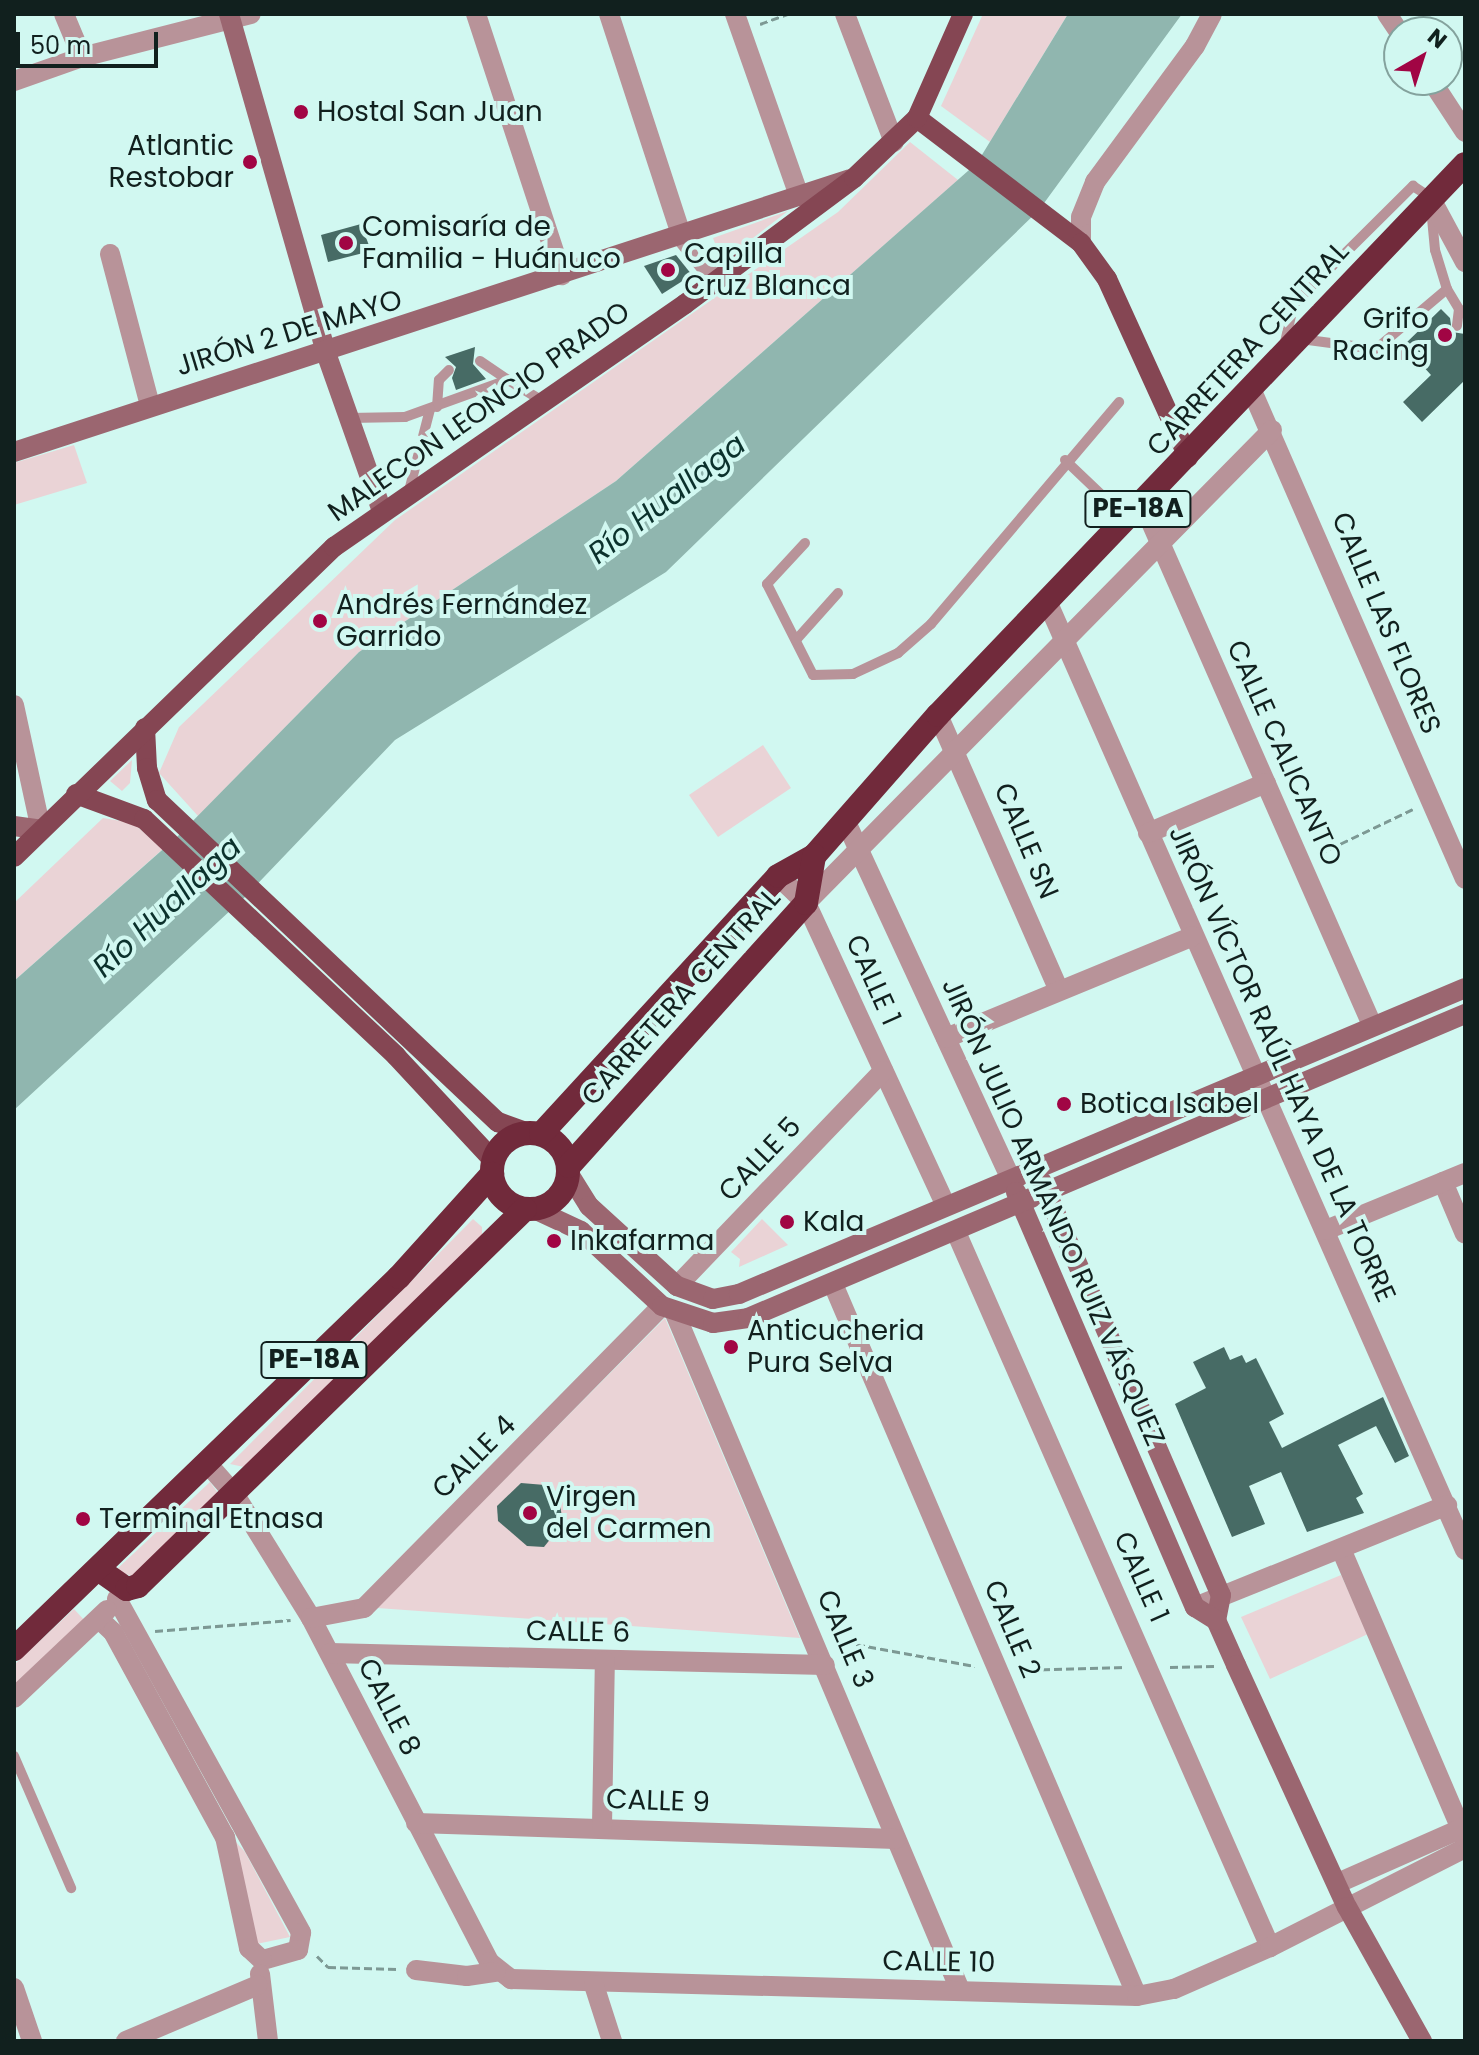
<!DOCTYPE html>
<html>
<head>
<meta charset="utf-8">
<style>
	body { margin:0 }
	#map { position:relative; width:1479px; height:2055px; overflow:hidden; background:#d1f8f1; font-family:Poppins,sans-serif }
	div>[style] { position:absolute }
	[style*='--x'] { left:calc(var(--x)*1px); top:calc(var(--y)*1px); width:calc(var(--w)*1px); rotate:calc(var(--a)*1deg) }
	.green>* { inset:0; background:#ead3d6 }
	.water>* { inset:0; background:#90b6af }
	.building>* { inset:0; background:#476b65 }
	.path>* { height:3px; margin-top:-1.5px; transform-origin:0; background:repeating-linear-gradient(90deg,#7d9994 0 8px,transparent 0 12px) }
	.lane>* { height:10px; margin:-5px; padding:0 5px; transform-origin:5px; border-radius:5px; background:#b89399 }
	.street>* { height:20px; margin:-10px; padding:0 10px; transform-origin:10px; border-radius:10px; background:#b89399 }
	.secondary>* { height:20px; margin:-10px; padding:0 10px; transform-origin:10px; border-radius:10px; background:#9b6670 }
	.primary>* { height:20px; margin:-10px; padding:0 10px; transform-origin:10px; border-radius:10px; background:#854653 }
	.highway>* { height:24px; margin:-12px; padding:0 12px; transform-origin:12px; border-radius:12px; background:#712a3b }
	.highway>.ring { margin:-12px; padding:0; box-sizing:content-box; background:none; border:24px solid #712a3b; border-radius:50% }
	.dots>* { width:22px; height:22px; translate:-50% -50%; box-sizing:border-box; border:4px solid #d1f8f1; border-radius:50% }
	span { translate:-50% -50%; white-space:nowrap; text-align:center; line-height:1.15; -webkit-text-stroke:8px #d1f8f1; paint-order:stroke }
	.shield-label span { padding:2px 6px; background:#d1f8f1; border:2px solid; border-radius:6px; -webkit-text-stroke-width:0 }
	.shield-label { font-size:26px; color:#11201e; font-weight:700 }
	.poi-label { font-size:28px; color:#11201e }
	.left { translate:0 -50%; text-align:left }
	.right { translate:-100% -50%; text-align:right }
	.street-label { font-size:28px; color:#11201e }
	.water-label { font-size:30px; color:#0b312c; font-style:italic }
	.frame { position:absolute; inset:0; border:16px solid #11201e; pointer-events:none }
	.north { position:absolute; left:1383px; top:16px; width:80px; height:80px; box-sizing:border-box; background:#d1f8f1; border:2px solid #84a29d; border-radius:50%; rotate:39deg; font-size:22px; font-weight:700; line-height:32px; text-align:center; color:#11201e }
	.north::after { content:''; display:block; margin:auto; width:28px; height:36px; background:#a10544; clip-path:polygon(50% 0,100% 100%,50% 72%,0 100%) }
	.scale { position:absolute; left:16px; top:32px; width:142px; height:36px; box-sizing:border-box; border:4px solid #11201e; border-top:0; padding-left:10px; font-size:24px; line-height:28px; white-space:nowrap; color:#11201e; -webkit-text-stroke:6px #d1f8f1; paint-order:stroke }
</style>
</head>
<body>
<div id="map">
	<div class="green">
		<div style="clip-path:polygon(983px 14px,1068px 14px,990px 142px,941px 106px)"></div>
		<div style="clip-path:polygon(910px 142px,958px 180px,616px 481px,359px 652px,198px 816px,159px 773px,179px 727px,395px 520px,838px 212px)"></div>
		<div style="clip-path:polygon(788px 211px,722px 262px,713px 238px)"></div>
		<div style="clip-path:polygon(74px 445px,87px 483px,14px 505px,14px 463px)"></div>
		<div style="clip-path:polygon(763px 745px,791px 788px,718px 837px,689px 795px)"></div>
		<div style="clip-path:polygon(132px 760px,130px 783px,122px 791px,110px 781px)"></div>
		<div style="clip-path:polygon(103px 818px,133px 823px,163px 849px,14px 981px,14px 903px)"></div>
		<div style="clip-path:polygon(473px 1219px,482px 1227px,482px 1237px,244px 1467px,230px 1464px)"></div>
		<div style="clip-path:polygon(762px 1219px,788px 1245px,739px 1267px,740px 1259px,731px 1252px)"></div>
		<div style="clip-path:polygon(665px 1318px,800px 1638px,377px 1608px)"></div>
		<div style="clip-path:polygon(210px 1482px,218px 1493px,133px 1576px,121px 1573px,118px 1568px)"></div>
		<div style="clip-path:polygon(1341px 1575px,1368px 1634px,1270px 1679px,1241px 1617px)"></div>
		<div style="clip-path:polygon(74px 1609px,86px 1622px,14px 1689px,14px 1665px)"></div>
		<div style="clip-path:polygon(235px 1841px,245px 1852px,290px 1937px,252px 1945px)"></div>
	</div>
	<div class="water">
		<div style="clip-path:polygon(1068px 14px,1182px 14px,1039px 210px,666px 572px,395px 740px,245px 897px,14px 1110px,14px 981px,178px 836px,359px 652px,616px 481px,977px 163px)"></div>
	</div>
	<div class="building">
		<div style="clip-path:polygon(361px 224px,371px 251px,328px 262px,321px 235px)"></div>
		<div style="clip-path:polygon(676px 255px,692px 275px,662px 294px,644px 266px)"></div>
		<div style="clip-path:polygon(1441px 309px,1450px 318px,1452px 332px,1465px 334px,1465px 380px,1422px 422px,1403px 402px,1431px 375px,1421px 364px,1422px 353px,1403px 346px)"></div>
		<div style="clip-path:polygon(475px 347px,473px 364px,486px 379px,456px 390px,452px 378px,456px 367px,445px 357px)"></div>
		<div style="clip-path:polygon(1224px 1347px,1230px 1360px,1242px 1355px,1246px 1363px,1256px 1358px,1284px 1414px,1269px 1422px,1282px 1448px,1383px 1397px,1409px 1456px,1395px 1463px,1376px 1426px,1338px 1445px,1363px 1494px,1356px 1498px,1364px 1513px,1307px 1532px,1281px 1472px,1249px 1486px,1265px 1524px,1232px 1537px,1175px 1404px,1206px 1388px,1193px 1362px)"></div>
		<div style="clip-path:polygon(521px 1483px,545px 1485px,559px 1499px,563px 1523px,544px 1547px,527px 1546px,498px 1521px,497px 1506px)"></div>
	</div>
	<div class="path">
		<div style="--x:760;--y:24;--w:30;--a:-20"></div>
		<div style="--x:1319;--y:854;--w:104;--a:-25.6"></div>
		<div style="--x:155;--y:1631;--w:136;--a:-4.6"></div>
		<div style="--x:833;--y:1640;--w:144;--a:10.4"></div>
		<div style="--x:1170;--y:1667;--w:44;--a:-1.3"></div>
		<div style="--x:1018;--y:1670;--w:108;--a:-1.6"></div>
		<div style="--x:317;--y:1956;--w:16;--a:45"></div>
		<div style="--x:328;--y:1967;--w:69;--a:1.7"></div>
	</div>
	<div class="lane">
		<div style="--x:1447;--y:289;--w:23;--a:59"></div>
		<div style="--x:1459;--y:309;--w:17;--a:97"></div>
		<div style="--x:1285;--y:342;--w:39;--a:-77"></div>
		<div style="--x:1294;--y:304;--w:168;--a:-44.8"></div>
		<div style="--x:1413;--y:186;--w:20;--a:33"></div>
		<div style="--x:1430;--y:197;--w:53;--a:84.6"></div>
		<div style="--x:1435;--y:250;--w:41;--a:72.9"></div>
		<div style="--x:1447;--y:289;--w:93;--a:139.8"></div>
		<div style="--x:1376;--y:349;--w:76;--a:-172.4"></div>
		<div style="--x:1376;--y:349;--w:41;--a:12.7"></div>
		<div style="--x:480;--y:361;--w:34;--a:34"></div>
		<div style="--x:437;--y:407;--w:27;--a:-86"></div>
		<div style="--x:439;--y:380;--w:14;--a:-45"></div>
		<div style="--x:349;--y:418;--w:56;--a:-1"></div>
		<div style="--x:405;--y:417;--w:109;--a:-19.8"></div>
		<div style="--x:508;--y:380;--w:42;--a:31.4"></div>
		<div style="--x:1065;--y:460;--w:86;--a:43.6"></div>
		<div style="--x:409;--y:491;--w:85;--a:-75.6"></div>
		<div style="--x:805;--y:543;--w:56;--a:132.8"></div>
		<div style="--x:767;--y:584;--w:102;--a:63.2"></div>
		<div style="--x:813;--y:675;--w:40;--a:-1.4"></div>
		<div style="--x:853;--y:674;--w:50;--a:-25"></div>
		<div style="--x:898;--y:653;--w:44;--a:-41.3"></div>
		<div style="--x:931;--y:624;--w:291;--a:-49.7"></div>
		<div style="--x:796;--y:640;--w:63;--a:-48.2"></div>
		<div style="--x:14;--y:1756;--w:144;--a:66.6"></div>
	</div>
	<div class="street">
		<div style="--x:64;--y:14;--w:47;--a:67.3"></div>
		<div style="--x:476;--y:14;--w:275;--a:71.8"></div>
		<div style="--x:609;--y:14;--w:235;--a:71.9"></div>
		<div style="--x:682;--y:237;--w:55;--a:50.9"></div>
		<div style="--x:735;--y:14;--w:193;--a:70.6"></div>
		<div style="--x:845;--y:14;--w:137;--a:69.1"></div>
		<div style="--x:1387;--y:14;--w:22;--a:56"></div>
		<div style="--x:1431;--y:80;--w:62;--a:56.8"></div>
		<div style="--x:14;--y:81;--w:72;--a:-19.4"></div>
		<div style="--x:82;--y:57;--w:174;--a:-14.3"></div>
		<div style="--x:1430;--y:197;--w:74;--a:61.7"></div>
		<div style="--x:1081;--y:243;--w:26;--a:-90"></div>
		<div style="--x:1081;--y:217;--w:38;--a:-68"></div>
		<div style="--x:1095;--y:182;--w:169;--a:-53.7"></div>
		<div style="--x:1195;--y:46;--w:36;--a:-62"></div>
		<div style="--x:110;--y:254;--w:156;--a:75.2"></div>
		<div style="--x:1252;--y:391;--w:532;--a:66.42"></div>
		<div style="--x:1143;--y:504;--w:569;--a:66.27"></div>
		<div style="--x:1047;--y:601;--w:1037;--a:66.23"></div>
		<div style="--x:14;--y:705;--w:128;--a:77.8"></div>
		<div style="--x:938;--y:715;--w:301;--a:66.3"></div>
		<div style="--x:845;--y:820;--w:396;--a:65.2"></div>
		<div style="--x:1148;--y:833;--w:128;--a:-23"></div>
		<div style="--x:778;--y:876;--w:39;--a:44"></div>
		<div style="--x:806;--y:903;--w:332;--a:65.2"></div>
		<div style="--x:806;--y:903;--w:664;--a:-45.43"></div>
		<div style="--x:946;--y:1038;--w:267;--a:-22.4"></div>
		<div style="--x:1443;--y:1182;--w:56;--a:67.1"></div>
		<div style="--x:1326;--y:1230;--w:150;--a:-22.3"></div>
		<div style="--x:956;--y:1232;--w:781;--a:66.29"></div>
		<div style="--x:833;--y:1284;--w:774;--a:66.88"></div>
		<div style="--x:677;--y:1286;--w:298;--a:-46.2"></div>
		<div style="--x:674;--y:1311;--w:737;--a:67.16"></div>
		<div style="--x:207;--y:1463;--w:43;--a:48.8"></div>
		<div style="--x:235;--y:1495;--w:145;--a:58.3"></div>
		<div style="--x:311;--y:1618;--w:387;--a:62.6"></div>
		<div style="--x:489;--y:1962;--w:28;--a:38"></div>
		<div style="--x:511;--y:1979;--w:626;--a:1.56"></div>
		<div style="--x:1137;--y:1996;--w:38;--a:-11"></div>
		<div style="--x:1174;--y:1989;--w:105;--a:-23.6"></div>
		<div style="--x:1270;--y:1947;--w:219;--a:-26.9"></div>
		<div style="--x:1341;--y:1549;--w:314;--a:66.8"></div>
		<div style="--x:117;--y:1599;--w:381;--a:61.1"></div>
		<div style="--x:301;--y:1933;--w:17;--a:100"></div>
		<div style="--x:298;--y:1950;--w:37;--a:164"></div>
		<div style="--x:1195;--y:1607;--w:272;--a:-22"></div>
		<div style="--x:311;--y:1618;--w:54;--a:-10.7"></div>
		<div style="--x:364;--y:1608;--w:424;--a:-45.4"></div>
		<div style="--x:99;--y:1619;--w:19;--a:43"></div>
		<div style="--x:113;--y:1632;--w:234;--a:61.4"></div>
		<div style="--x:225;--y:1837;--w:114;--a:77.8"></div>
		<div style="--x:249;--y:1948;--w:18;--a:43"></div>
		<div style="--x:330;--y:1653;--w:495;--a:1.4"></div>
		<div style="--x:14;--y:1698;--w:128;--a:-43.4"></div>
		<div style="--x:416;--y:1823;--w:480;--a:1.9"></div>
		<div style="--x:602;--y:1826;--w:165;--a:-89"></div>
		<div style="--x:1338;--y:1883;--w:139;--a:-23.8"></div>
		<div style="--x:416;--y:1970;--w:51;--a:6.7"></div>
		<div style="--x:467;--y:1976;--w:29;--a:-8"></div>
		<div style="--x:260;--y:1974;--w:67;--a:83.2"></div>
		<div style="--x:594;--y:1985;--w:59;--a:72.2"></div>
		<div style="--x:14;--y:1988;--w:56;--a:71.2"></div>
		<div style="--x:126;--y:2041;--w:143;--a:-23"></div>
	</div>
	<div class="secondary">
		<div style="--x:229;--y:14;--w:353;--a:74"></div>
		<div style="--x:326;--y:353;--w:168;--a:70.5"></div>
		<div style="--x:14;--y:452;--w:879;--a:-18.08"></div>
		<div style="--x:14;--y:826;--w:27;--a:8"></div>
		<div style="--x:569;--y:1174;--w:38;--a:58"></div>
		<div style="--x:589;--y:1206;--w:119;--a:42.3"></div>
		<div style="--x:677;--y:1286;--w:38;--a:20"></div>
		<div style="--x:713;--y:1299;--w:26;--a:-11"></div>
		<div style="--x:739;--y:1294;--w:788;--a:-22.85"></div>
		<div style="--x:1042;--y:1182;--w:450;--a:66.6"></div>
		<div style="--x:1221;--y:1595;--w:25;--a:101"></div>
		<div style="--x:1216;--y:1620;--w:49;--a:66"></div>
		<div style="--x:1236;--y:1665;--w:266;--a:65.4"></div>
		<div style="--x:1347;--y:1907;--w:154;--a:60.8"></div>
		<div style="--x:1016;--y:1192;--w:452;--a:66.7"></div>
		<div style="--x:1195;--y:1607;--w:25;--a:32"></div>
		<div style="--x:534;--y:1209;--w:52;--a:25.1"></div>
		<div style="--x:581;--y:1231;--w:110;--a:42.8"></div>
		<div style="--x:662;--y:1306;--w:54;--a:18.4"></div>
		<div style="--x:713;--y:1323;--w:35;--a:-8"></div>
		<div style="--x:748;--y:1318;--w:779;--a:-22.98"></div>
	</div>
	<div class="primary">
		<div style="--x:917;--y:118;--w:206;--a:37.3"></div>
		<div style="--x:1081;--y:243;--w:44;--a:54.2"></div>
		<div style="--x:1107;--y:279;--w:196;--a:65.5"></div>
		<div style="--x:145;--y:728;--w:40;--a:87.1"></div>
		<div style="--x:147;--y:768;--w:34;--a:73"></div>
		<div style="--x:157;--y:800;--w:469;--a:43.4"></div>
		<div style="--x:498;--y:1122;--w:30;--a:20"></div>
		<div style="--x:76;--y:794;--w:72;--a:20.2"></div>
		<div style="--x:144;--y:819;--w:346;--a:43.2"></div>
		<div style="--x:396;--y:1056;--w:142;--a:47"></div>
		<div style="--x:14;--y:857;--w:446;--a:-44.1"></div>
		<div style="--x:334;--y:547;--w:427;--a:-34.7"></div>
		<div style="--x:685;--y:304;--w:211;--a:-36.7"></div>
		<div style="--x:854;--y:178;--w:87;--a:-43.6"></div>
		<div style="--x:917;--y:118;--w:114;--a:-66.1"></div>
	</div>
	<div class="highway">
		<div class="ring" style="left:492px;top:1133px;width:52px;height:52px"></div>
		<div style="--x:541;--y:1134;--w:350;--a:-47.4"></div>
		<div style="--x:778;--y:876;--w:41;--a:-29.1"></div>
		<div style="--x:814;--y:856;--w:188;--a:-48.7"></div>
		<div style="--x:938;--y:715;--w:762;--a:-46.28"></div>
		<div style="--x:569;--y:1166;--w:354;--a:-48"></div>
		<div style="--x:806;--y:903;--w:48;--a:-80.3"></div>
		<div style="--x:98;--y:1569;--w:35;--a:35"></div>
		<div style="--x:127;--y:1589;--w:11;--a:-15"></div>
		<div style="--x:138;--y:1586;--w:540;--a:-44.25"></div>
		<div style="--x:14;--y:1649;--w:535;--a:-44.02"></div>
		<div style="--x:399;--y:1277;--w:139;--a:-47.9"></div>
	</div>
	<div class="dots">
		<div style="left:301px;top:112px;background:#a10544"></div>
		<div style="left:250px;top:162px;background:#a10544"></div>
		<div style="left:346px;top:243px;background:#a10544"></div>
		<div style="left:668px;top:270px;background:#a10544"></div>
		<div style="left:1445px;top:335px;background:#a10544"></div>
		<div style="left:320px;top:621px;background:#a10544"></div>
		<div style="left:1064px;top:1104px;background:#a10544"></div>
		<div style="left:787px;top:1222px;background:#a10544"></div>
		<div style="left:554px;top:1241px;background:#a10544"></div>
		<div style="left:731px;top:1347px;background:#a10544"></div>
		<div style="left:530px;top:1513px;background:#a10544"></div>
		<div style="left:83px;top:1519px;background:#a10544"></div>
	</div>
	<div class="shield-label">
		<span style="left:1138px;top:509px">PE-18A</span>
		<span style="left:314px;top:1360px">PE-18A</span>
	</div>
	<div class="poi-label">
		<span class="left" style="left:317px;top:112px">Hostal San Juan</span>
		<span class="right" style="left:234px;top:162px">Atlantic<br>Restobar</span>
		<span class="left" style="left:362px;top:243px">Comisaría de<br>Familia - Huánuco</span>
		<span class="left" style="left:684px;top:270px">Capilla<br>Cruz Blanca</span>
		<span class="right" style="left:1429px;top:335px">Grifo<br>Racing</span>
		<span class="left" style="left:336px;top:621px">Andrés Fernández<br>Garrido</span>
		<span class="left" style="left:1080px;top:1104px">Botica Isabel</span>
		<span class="left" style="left:803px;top:1222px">Kala</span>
		<span class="left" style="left:570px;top:1241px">Inkafarma</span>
		<span class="left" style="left:747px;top:1347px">Anticucheria<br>Pura Selva</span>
		<span class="left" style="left:546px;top:1513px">Virgen<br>del Carmen</span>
		<span class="left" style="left:99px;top:1519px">Terminal Etnasa</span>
	</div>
	<div class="street-label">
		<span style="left:289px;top:333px;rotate:-17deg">JIRÓN 2 DE MAYO</span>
		<span style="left:1248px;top:349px;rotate:-47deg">CARRETERA CENTRAL</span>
		<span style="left:479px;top:412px;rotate:-35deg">MALECON LEONCIO PRADO</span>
		<span style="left:1386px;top:623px;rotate:67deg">CALLE LAS FLORES</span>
		<span style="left:1284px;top:753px;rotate:66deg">CALLE CALICANTO</span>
		<span style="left:1026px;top:841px;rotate:67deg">CALLE SN</span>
		<span style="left:873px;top:980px;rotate:66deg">CALLE 1</span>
		<span style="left:681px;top:997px;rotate:-48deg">CARRETERA CENTRAL</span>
		<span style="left:1282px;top:1064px;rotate:66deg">JIRÓN VÍCTOR RAÚL HAYA DE LA TORRE</span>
		<span style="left:760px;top:1159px;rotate:-46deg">CALLE 5</span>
		<span style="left:1053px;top:1212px;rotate:66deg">JIRÓN JULIO ARMANDO RUIZ VÁSQUEZ</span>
		<span style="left:474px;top:1457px;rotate:-45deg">CALLE 4</span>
		<span style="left:1141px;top:1577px;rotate:66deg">CALLE 1</span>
		<span style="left:1012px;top:1629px;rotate:67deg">CALLE 2</span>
		<span style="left:578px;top:1632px;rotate:1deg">CALLE 6</span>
		<span style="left:845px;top:1639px;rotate:67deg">CALLE 3</span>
		<span style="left:389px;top:1707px;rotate:63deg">CALLE 8</span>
		<span style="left:658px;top:1801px;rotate:2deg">CALLE 9</span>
		<span style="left:939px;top:1962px;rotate:1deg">CALLE 10</span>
	</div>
	<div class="water-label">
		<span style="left:667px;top:499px;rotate:-38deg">Río Huallaga</span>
		<span style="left:167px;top:907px;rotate:-43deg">Río Huallaga</span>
	</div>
	<div class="frame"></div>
	<div class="north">N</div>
	<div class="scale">50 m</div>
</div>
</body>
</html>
